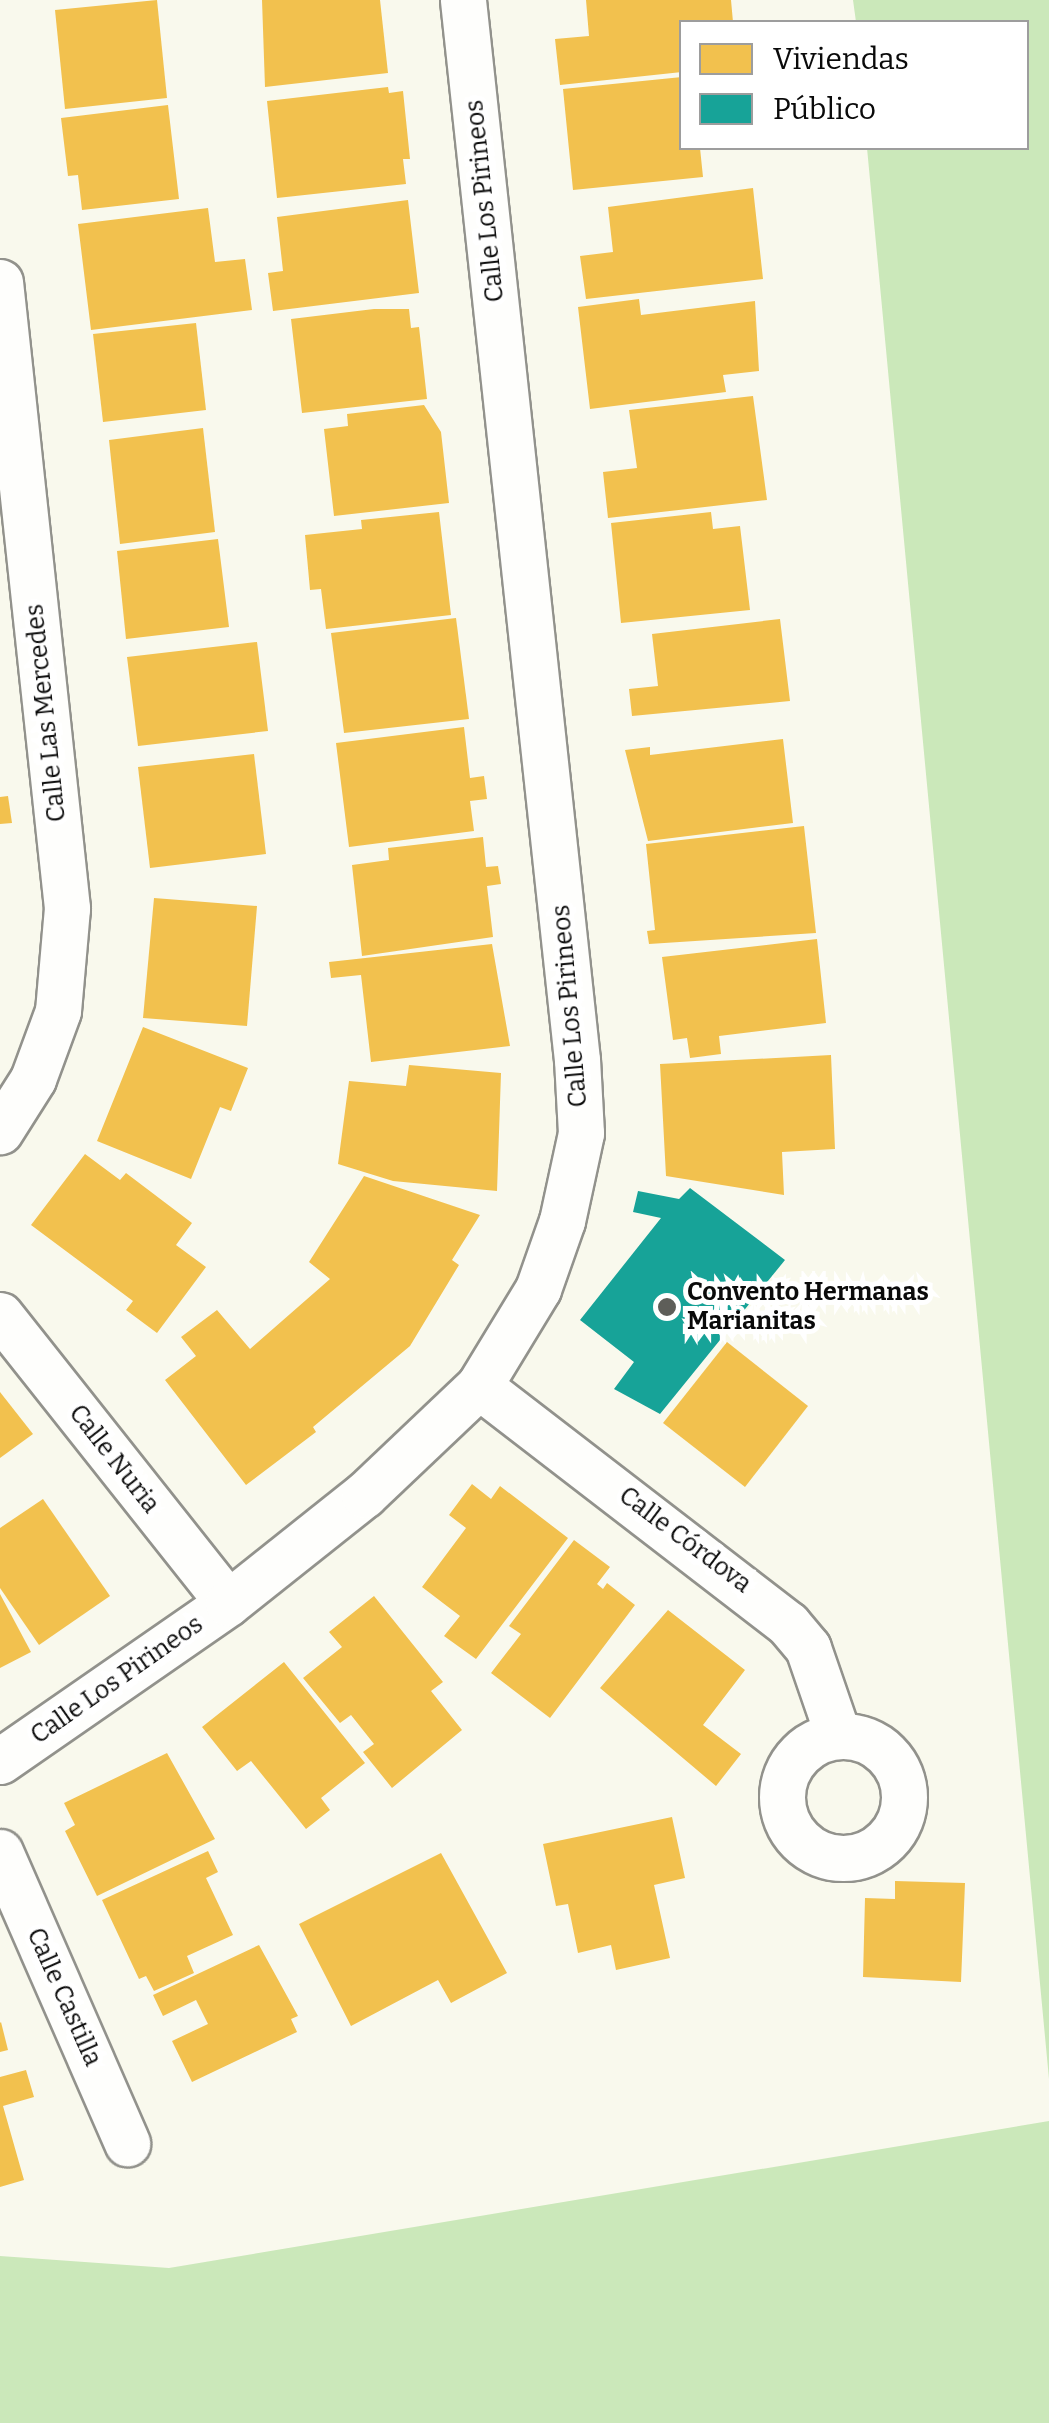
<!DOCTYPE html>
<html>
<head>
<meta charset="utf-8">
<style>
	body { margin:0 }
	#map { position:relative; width:1049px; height:2423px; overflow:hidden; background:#f9f9ed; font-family:Bitter,serif }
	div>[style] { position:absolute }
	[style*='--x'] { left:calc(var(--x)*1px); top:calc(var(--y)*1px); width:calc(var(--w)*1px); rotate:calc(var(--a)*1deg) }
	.forest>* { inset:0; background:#cbe8ba }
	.homes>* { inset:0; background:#f2c14e }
	.public>* { inset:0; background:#17a398 }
	.roads { filter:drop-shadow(2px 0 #92928c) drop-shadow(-2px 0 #92928c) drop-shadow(0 2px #92928c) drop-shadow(0 -2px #92928c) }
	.minor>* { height:45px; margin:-22.5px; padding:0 22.5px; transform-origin:22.5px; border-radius:22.5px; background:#fefefc }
	.minor>.ring { margin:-22.5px; padding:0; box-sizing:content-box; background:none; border:45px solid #fefefc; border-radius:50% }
	.dots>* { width:28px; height:28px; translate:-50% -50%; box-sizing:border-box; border:5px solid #fff; border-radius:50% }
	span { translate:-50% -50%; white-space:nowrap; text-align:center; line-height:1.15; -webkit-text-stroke:10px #fff; paint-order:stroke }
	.street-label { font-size:25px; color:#0a0a0a }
	.poi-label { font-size:25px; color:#0a0a0a; font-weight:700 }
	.left { translate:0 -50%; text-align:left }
	.legend { position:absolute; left:679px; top:20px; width:350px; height:130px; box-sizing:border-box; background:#fff; border:2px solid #9d9d9d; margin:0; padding:12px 18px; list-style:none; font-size:30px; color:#0a0a0a }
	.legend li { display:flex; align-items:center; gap:20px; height:50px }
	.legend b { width:50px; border:2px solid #9d9d9d }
</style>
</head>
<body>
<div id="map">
	<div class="forest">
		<div style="clip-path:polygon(853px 0,1049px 0,1049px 2079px,867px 148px,1026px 148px,1026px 22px,856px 22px)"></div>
		<div style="clip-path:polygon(1049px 2121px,1049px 2423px,0 2423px,0 2256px,169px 2268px)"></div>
	</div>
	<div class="homes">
		<div style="clip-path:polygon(157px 0,167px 98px,65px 109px,55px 10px)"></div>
		<div style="clip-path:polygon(262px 0,380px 0,388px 73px,265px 87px)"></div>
		<div style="clip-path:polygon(586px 0,731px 0,733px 22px,682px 22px,682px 72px,560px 85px,555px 39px,589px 36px)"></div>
		<div style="clip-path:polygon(682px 77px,682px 148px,700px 148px,703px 177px,573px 190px,563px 89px)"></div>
		<div style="clip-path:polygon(388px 87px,389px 93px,403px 91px,410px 159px,403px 159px,406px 184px,277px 198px,267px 101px)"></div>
		<div style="clip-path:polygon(168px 105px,179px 199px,82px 210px,78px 175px,68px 176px,61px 118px)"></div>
		<div style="clip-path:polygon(753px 188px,763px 279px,586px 299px,580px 256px,613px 252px,608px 207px)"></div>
		<div style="clip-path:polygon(408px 200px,419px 293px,273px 311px,268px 273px,283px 271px,277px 217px)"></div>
		<div style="clip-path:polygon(208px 208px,215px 262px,245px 259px,252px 310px,91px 330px,78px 224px)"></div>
		<div style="clip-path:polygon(639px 299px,641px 315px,755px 301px,759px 371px,723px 375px,726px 392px,590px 409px,578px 307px)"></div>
		<div style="clip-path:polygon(374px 309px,409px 309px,411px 328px,419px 327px,427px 399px,302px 413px,291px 319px)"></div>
		<div style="clip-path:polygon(196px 323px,206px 410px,103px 422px,93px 334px)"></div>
		<div style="clip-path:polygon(753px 396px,767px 500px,608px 518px,603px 472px,637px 468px,629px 410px)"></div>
		<div style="clip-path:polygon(424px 405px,441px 432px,449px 503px,334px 516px,324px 429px,348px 426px,347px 414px)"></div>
		<div style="clip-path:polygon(203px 428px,215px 532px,120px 544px,109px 440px)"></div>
		<div style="clip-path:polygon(439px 512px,451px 615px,326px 629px,321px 589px,310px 590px,305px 535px,362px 529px,361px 520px)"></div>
		<div style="clip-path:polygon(711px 512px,713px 529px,740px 526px,750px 610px,621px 623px,611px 523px)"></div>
		<div style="clip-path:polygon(218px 539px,229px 627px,126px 639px,117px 551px)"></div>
		<div style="clip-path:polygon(456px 618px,469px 719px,344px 733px,331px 633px)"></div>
		<div style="clip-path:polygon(780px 619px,790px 701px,632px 716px,629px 689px,658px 686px,652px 634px)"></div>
		<div style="clip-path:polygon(257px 642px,268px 731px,138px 746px,127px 657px)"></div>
		<div style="clip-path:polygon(464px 727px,470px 778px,484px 776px,487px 799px,470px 801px,474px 831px,349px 847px,336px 743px)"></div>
		<div style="clip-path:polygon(783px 739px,793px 823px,648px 841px,625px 750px,650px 747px,650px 755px)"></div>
		<div style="clip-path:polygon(254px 754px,266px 854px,150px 868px,138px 767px)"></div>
		<div style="clip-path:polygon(8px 796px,12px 823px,0 824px,0 797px)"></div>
		<div style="clip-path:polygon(804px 826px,816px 933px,649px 944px,647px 931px,655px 930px,646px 844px)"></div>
		<div style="clip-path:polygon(483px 837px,486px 867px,498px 866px,501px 884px,487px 886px,493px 937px,362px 956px,352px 865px,389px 860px,388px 848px)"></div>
		<div style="clip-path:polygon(154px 898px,257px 906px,247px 1026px,143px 1018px)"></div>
		<div style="clip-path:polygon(817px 939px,826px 1023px,719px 1036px,721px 1054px,690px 1058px,687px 1038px,673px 1040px,662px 957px)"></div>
		<div style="clip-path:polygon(492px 944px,510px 1046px,371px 1062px,361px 975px,331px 978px,329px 962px)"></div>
		<div style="clip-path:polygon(143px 1027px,248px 1068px,231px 1111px,220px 1107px,191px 1179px,97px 1141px)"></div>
		<div style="clip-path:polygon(831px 1055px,835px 1149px,782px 1152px,784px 1195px,666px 1176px,660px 1064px)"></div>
		<div style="clip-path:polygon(409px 1065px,501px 1073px,497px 1191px,393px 1181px,338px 1164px,349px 1081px,406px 1086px)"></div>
		<div style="clip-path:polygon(85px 1154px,120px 1180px,126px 1173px,192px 1223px,176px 1245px,206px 1267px,157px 1333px,126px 1310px,133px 1301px,31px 1225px)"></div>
		<div style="clip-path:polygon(364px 1176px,480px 1215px,452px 1260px,459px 1265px,410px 1346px,313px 1427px,316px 1432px,246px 1485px,165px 1380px,196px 1356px,181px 1337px,217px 1310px,250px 1349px,330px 1279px,309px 1262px)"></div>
		<div style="clip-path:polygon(727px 1342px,808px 1406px,745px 1487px,663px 1423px)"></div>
		<div style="clip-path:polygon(0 1392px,33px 1434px,0 1458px)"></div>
		<div style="clip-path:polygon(472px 1484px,491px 1499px,500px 1486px,568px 1538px,476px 1659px,444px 1636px,460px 1616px,422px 1587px,466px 1528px,449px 1515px)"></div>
		<div style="clip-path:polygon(43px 1499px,110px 1596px,39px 1645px,0 1588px,0 1528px)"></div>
		<div style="clip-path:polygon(574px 1540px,610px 1567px,597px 1584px,603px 1589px,607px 1583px,635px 1605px,550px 1718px,491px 1673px,521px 1634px,509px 1626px)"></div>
		<div style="clip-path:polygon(0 1594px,31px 1652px,0 1668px)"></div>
		<div style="clip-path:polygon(374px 1596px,443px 1682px,431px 1691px,462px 1730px,392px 1788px,363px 1752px,374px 1744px,351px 1715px,340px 1723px,303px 1678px,342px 1647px,329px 1632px)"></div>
		<div style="clip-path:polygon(668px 1610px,745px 1670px,703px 1725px,741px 1754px,716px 1786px,600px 1688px)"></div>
		<div style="clip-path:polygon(284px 1662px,365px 1763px,321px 1798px,330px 1810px,306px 1829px,251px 1761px,237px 1771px,202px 1727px)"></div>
		<div style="clip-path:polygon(167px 1753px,215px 1839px,97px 1896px,65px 1831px,75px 1825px,64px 1803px)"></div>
		<div style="clip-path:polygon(672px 1817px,685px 1878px,654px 1885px,670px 1958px,616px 1970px,611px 1945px,578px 1953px,568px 1904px,556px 1906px,543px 1844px)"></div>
		<div style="clip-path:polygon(208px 1851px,218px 1872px,206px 1878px,233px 1935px,187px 1956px,194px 1973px,154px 1991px,146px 1976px,139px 1979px,102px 1900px)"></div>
		<div style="clip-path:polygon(441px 1853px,507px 1973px,451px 2003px,438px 1980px,351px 2026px,299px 1924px)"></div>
		<div style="clip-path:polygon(895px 1881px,965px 1883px,961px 1982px,863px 1977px,865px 1898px,895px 1899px)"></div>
		<div style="clip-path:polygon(259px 1945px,298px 2016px,291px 2019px,297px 2032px,192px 2082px,172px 2041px,208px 2024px,196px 2000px,163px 2016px,153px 1995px)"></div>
		<div style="clip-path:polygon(1px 2022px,8px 2050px,0 2052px,0 2023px)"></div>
		<div style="clip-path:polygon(26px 2070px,34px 2097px,3px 2106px,24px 2180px,0 2187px,0 2077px)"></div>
	</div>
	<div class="public">
		<div style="clip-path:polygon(690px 1188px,785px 1260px,660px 1414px,614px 1389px,634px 1362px,580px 1320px,661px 1218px,633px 1212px,638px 1191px,679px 1199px)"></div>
	</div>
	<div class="roads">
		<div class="minor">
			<div style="--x:0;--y:282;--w:630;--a:83.89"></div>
			<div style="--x:67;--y:908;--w:103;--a:95"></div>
			<div style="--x:58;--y:1011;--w:72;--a:110.2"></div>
			<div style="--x:33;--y:1079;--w:62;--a:122.4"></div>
			<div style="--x:0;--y:1315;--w:367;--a:51.6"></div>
			<div style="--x:479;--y:1386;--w:390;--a:37.6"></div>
			<div style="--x:788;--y:1624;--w:31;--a:50"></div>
			<div style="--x:808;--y:1648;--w:92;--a:71"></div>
			<div class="ring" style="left:782px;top:1736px;width:77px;height:77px"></div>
			<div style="--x:0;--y:1761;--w:277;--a:-34.7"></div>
			<div style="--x:228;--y:1603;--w:174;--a:-38.5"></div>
			<div style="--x:364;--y:1495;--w:158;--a:-43.5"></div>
			<div style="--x:479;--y:1386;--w:114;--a:-58.7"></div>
			<div style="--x:538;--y:1289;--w:72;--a:-70.6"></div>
			<div style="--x:562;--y:1221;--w:90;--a:-77.8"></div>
			<div style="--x:581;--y:1133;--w:73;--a:-93.1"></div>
			<div style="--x:577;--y:1060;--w:1066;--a:-96.14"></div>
			<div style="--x:0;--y:1852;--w:318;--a:66.4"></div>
		</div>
	</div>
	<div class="dots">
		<div style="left:667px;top:1307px;background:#5e5e59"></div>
	</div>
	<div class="street-label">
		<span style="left:485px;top:201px;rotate:-96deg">Calle Los Pirineos</span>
		<span style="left:46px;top:713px;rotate:-96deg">Calle Las Mercedes</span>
		<span style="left:570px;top:1006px;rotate:-95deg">Calle Los Pirineos</span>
		<span style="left:114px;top:1459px;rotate:52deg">Calle Nuria</span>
		<span style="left:685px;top:1540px;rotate:37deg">Calle Córdova</span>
		<span style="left:117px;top:1680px;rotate:-35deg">Calle Los Pirineos</span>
		<span style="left:64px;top:1997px;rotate:66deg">Calle Castilla</span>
	</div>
	<div class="poi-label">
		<span class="left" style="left:687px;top:1307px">Convento Hermanas<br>Marianitas</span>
	</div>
	<ul class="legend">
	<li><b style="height:28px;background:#f2c14e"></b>Viviendas</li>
	<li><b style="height:28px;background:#17a398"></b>Público</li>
	</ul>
</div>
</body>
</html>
